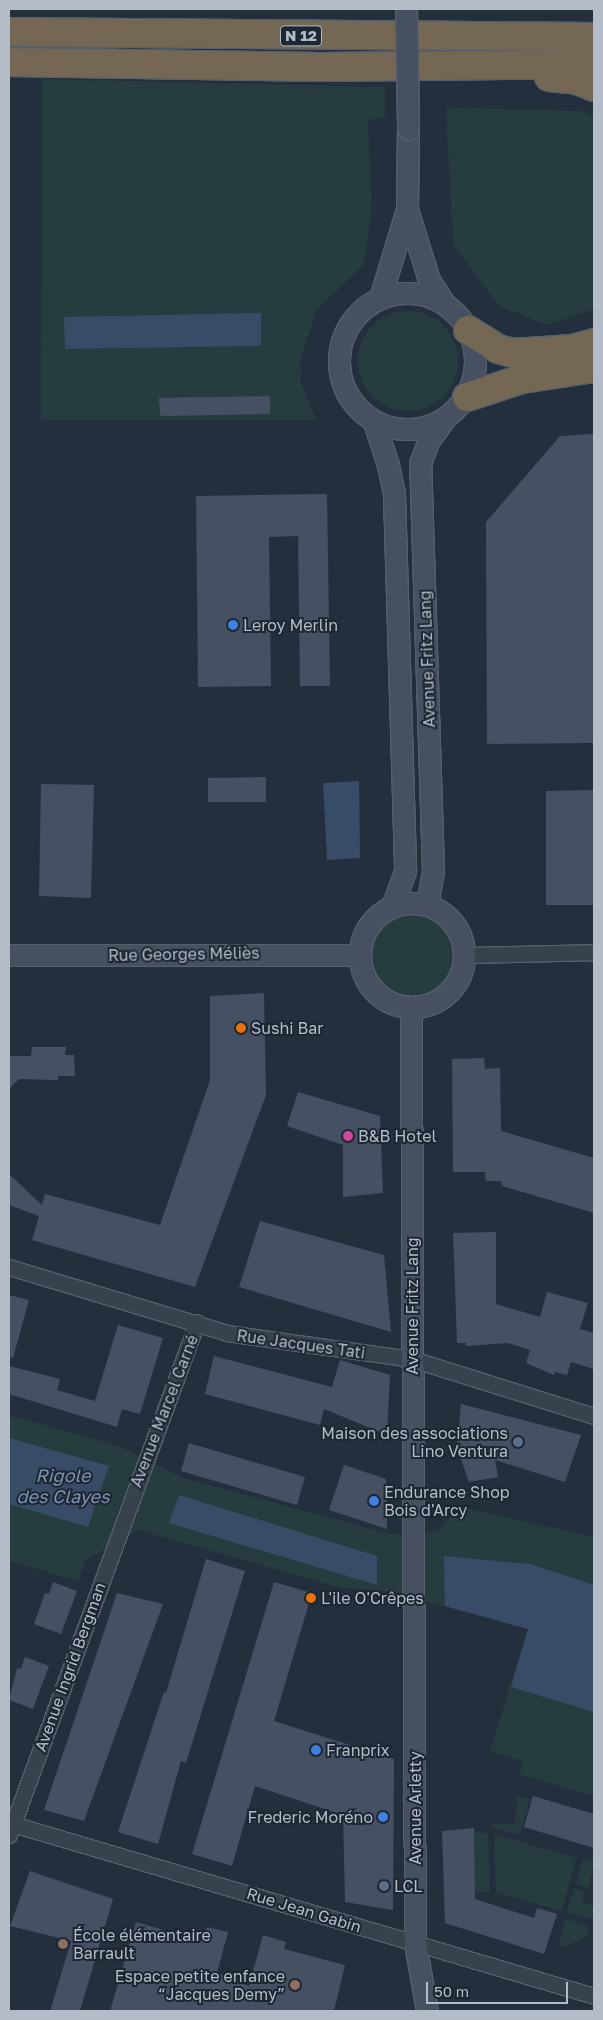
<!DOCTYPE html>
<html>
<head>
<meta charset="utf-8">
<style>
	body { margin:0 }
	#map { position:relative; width:603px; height:2020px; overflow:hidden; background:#242f3e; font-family:"Golos Text",sans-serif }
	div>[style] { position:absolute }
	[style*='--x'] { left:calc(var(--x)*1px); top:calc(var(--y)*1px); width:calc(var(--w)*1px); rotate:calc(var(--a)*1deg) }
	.green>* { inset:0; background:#263c3f }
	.round { border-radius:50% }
	.water>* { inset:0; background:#394c67 }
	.building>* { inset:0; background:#455162 }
	.roads { filter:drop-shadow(1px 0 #565f6c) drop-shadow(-1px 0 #565f6c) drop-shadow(0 1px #565f6c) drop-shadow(0 -1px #565f6c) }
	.street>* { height:15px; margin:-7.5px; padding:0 7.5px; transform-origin:7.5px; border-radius:7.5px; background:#38414e }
	.secondary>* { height:21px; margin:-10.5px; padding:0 10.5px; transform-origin:10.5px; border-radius:10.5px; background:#465061 }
	.secondary>.ring { margin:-10.5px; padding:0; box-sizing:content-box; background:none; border:21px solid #465061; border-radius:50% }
	.highway>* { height:28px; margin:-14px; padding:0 14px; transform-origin:14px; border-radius:14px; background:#746855 }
	.bridges { filter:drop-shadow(1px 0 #565f6c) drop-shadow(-1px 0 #565f6c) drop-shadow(0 1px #565f6c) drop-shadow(0 -1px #565f6c) }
	.secondary-bridge>* { height:21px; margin:-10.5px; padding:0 10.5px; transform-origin:10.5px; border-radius:10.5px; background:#465061 }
	.dots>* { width:14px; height:14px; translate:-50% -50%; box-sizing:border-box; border:2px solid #1d2633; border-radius:50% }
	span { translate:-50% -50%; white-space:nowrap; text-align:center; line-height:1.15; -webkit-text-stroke:4px #1d2633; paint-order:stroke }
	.shield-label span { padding:1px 4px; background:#1d2633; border:1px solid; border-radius:4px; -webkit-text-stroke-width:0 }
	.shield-label { font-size:15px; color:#b4bcc9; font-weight:700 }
	.poi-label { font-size:16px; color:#b4bcc9 }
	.left { translate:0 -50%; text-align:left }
	.right { translate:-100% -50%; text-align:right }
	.street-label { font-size:16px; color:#b4bcc9 }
	.water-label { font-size:18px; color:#7c92b1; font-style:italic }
	.frame { position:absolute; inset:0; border:10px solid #b4bcc9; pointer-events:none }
	.scale { position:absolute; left:426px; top:1982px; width:142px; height:22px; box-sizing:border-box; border:2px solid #b4bcc9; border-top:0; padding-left:6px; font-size:15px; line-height:18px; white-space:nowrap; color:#b4bcc9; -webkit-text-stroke:4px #1d2633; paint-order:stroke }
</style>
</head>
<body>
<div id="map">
	<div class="green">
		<div style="clip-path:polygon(42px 79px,385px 87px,385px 117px,368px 120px,372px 212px,363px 265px,316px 311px,300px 360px,301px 383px,316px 420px,41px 420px)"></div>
		<div style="clip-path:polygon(446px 107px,582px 111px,594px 118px,594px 309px,547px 325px,499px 306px,453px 244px)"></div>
		<div class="round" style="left:358px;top:311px;width:100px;height:100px"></div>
		<div class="round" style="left:371px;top:910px;width:86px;height:86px"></div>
		<div style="clip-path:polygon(9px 1415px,119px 1446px,183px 1478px,390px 1534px,438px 1531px,460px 1507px,594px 1537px,594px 1796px,519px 1774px,523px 1761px,490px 1751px,528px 1628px,384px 1591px,342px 1588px,138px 1530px,84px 1561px,79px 1581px,9px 1561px)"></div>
		<div style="clip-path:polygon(517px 1795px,530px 1799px,520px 1834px,492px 1828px,493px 1824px,515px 1824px)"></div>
		<div style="clip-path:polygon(474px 1831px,488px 1834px,490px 1892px,475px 1892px)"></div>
		<div style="clip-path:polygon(494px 1834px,576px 1858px,562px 1911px,496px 1892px)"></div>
		<div style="clip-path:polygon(583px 1858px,594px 1861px,589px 1888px,576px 1884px)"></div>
		<div style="clip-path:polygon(574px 1888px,585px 1892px,582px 1902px,594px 1906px,594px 1915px,586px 1919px,567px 1912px)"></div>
		<div style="clip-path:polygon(566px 1919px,586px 1925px,590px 1935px,562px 1948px,559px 1941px)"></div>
	</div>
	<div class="water">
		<div style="clip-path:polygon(261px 313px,261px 346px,65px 349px,64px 317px)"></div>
		<div style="clip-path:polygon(359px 781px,360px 858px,327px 860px,323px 783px)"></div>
		<div style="clip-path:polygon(9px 1438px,109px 1466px,88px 1527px,9px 1504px)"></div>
		<div style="clip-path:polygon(179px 1495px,377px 1556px,377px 1585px,169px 1523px)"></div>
		<div style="clip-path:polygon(444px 1556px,530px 1564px,594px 1585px,594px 1712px,511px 1687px,528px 1629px,445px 1606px)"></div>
	</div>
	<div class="building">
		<div style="clip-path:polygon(270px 396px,270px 414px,160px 416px,159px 398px)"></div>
		<div style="clip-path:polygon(594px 434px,594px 743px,487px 744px,486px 522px,560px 436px)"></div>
		<div style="clip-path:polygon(327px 494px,330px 686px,300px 686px,298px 536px,269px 537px,271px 686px,198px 687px,196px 496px)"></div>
		<div style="clip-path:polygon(266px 777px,266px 802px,208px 802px,208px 778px)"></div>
		<div style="clip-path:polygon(41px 784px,94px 785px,91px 898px,39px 896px)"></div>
		<div style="clip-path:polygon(594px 790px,594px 905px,546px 905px,546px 791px)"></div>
		<div style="clip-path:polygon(264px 993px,266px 1095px,195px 1287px,32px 1240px,39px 1216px,9px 1205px,9px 1174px,42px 1205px,45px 1194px,160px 1225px,210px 1080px,210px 996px)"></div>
		<div style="clip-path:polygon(32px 1047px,66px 1047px,65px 1055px,74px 1055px,75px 1076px,58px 1076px,58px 1080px,19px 1079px,9px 1089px,9px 1056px,31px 1056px)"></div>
		<div style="clip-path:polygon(484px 1058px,485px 1069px,500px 1068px,501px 1131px,594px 1158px,594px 1213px,502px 1186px,501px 1181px,486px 1181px,485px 1172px,453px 1172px,452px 1059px)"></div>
		<div style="clip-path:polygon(298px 1092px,380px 1116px,383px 1193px,343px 1197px,343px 1145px,287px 1126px)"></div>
		<div style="clip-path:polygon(260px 1221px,384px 1255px,391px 1332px,239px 1287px)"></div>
		<div style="clip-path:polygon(496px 1232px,496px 1304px,540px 1317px,547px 1292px,588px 1303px,580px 1329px,594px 1333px,594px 1369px,571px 1362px,567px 1375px,555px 1372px,554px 1375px,526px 1363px,530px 1350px,508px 1343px,466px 1346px,466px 1343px,457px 1343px,453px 1233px)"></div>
		<div style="clip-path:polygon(9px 1295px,29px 1300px,13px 1358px,9px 1357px)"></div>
		<div style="clip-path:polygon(118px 1325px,163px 1338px,140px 1414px,122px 1409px,117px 1427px,9px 1394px,9px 1366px,60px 1379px,57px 1390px,95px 1401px)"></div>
		<div style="clip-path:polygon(214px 1356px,332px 1387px,340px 1360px,390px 1375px,387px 1435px,324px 1409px,320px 1425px,205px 1394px)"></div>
		<div style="clip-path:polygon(461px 1404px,581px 1435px,565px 1482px,495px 1460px,498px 1477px,469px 1482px,457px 1448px)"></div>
		<div style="clip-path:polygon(189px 1443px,305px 1477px,297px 1505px,181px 1471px)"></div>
		<div style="clip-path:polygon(344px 1465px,386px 1479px,387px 1529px,329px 1510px)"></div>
		<div style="clip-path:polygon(206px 1559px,245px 1571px,186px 1763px,181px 1761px,158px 1844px,118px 1832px,164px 1692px,166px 1693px)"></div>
		<div style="clip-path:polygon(53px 1582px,77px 1591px,61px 1634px,34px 1624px,45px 1593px,49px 1594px)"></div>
		<div style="clip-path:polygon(274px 1582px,312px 1593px,274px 1721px,394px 1759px,393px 1910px,345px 1902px,343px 1815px,255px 1786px,232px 1866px,192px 1854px)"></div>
		<div style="clip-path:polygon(117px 1593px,163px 1604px,84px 1821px,44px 1810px)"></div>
		<div style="clip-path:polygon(25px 1657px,49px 1666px,33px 1709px,9px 1700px,17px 1668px,21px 1669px)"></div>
		<div style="clip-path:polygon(533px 1796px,594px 1814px,594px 1848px,524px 1827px)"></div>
		<div style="clip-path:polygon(474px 1828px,475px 1899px,534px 1918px,537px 1908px,557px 1914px,544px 1954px,445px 1923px,442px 1831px)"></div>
		<div style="clip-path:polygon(30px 1871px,113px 1899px,80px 2011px,50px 2011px,71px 1941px,10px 1926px)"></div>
		<div style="clip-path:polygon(136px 1922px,201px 1941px,207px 1927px,228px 1932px,217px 1973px,249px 1986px,263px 1935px,286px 1942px,284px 1949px,345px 1965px,334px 2011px,110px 2011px)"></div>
	</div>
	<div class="roads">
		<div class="street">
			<div style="--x:464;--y:955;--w:130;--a:-1.3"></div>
			<div style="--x:9;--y:1267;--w:228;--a:16.8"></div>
			<div style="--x:227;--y:1333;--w:187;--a:8"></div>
			<div style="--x:412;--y:1359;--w:191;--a:17.4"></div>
			<div style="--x:9;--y:1823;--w:610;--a:16.47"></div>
			<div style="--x:9;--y:1835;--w:546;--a:-69.87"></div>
		</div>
		<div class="secondary">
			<div style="--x:407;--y:209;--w:74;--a:72.8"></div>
			<div style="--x:429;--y:280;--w:27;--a:57"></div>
			<div class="ring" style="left:339px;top:293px;width:115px;height:115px"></div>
			<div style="--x:380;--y:298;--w:93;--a:-73.1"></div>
			<div style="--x:407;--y:209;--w:80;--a:-89.3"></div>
			<div style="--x:374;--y:422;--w:45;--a:72"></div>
			<div style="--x:388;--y:465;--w:30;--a:78"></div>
			<div style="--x:394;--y:494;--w:377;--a:88.3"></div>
			<div style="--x:405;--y:871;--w:37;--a:110"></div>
			<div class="ring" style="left:360px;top:903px;width:83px;height:83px"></div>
			<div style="--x:427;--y:905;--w:35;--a:-80"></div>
			<div style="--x:433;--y:871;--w:408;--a:-91.8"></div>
			<div style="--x:420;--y:463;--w:25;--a:-69"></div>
			<div style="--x:429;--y:440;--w:26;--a:-54"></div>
			<div style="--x:9;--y:955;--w:350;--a:0"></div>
			<div style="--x:411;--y:1007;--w:936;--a:89.76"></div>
			<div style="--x:415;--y:1943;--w:69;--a:80"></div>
		</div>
		<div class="highway">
			<div style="--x:9;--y:32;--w:585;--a:0.49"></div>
			<div style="--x:9;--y:62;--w:312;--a:0.9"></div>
			<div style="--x:321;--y:67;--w:273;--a:-0.6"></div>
			<div style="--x:549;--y:77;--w:28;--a:6"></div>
			<div style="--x:577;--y:80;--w:18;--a:22"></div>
			<div style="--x:468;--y:330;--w:36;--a:32"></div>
			<div style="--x:498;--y:349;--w:16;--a:15"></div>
			<div style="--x:513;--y:353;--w:60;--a:-3.8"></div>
			<div style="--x:573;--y:349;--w:22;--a:-16"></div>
			<div style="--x:467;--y:397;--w:58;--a:-18.1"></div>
			<div style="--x:522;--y:379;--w:73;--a:-8.7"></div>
		</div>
	</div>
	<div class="bridges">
		<div class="secondary-bridge">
			<div style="--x:406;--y:9;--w:120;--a:89"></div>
		</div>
	</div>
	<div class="dots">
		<div style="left:233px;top:625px;background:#3f7fe0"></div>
		<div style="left:241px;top:1028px;background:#e8710a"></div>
		<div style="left:348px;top:1136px;background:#d1479c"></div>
		<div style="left:518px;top:1442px;background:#5c6f8a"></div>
		<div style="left:374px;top:1501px;background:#3f7fe0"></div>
		<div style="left:311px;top:1598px;background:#e8710a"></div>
		<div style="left:316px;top:1750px;background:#3f7fe0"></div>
		<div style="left:383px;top:1817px;background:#3f7fe0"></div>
		<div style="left:384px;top:1886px;background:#5c6f8a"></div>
		<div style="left:63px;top:1944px;background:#8d6e63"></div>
		<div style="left:295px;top:1985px;background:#8d6e63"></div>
	</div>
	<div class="shield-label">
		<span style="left:301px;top:36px">N 12</span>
	</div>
	<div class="poi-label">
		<span class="left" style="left:243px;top:625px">Leroy Merlin</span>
		<span class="left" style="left:251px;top:1028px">Sushi Bar</span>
		<span class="left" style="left:358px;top:1136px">B&amp;B Hotel</span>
		<span class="right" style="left:508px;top:1442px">Maison des associations<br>Lino Ventura</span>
		<span class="left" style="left:384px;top:1501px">Endurance Shop<br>Bois d'Arcy</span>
		<span class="left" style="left:321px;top:1598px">L'ile O'Crêpes</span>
		<span class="left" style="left:326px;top:1750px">Franprix</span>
		<span class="right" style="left:373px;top:1817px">Frederic Moréno</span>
		<span class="left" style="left:394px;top:1886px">LCL</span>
		<span class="left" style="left:73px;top:1944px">École élémentaire<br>Barrault</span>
		<span class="right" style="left:285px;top:1985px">Espace petite enfance<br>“Jacques Demy”</span>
	</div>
	<div class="street-label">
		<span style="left:427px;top:659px;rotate:-92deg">Avenue Fritz Lang</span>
		<span style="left:184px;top:954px;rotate:-1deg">Rue Georges Méliès</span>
		<span style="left:412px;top:1306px;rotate:-90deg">Avenue Fritz Lang</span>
		<span style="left:301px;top:1344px;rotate:8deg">Rue Jacques Tati</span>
		<span style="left:164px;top:1411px;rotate:-69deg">Avenue Marcel Carné</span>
		<span style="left:70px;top:1667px;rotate:-70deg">Avenue Ingrid Bergman</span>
		<span style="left:415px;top:1808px;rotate:-90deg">Avenue Arletty</span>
		<span style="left:304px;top:1910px;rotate:17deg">Rue Jean Gabin</span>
	</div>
	<div class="water-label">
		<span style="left:63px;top:1486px">Rigole<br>des Clayes</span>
	</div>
	<div class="frame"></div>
	<div class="scale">50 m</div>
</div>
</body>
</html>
